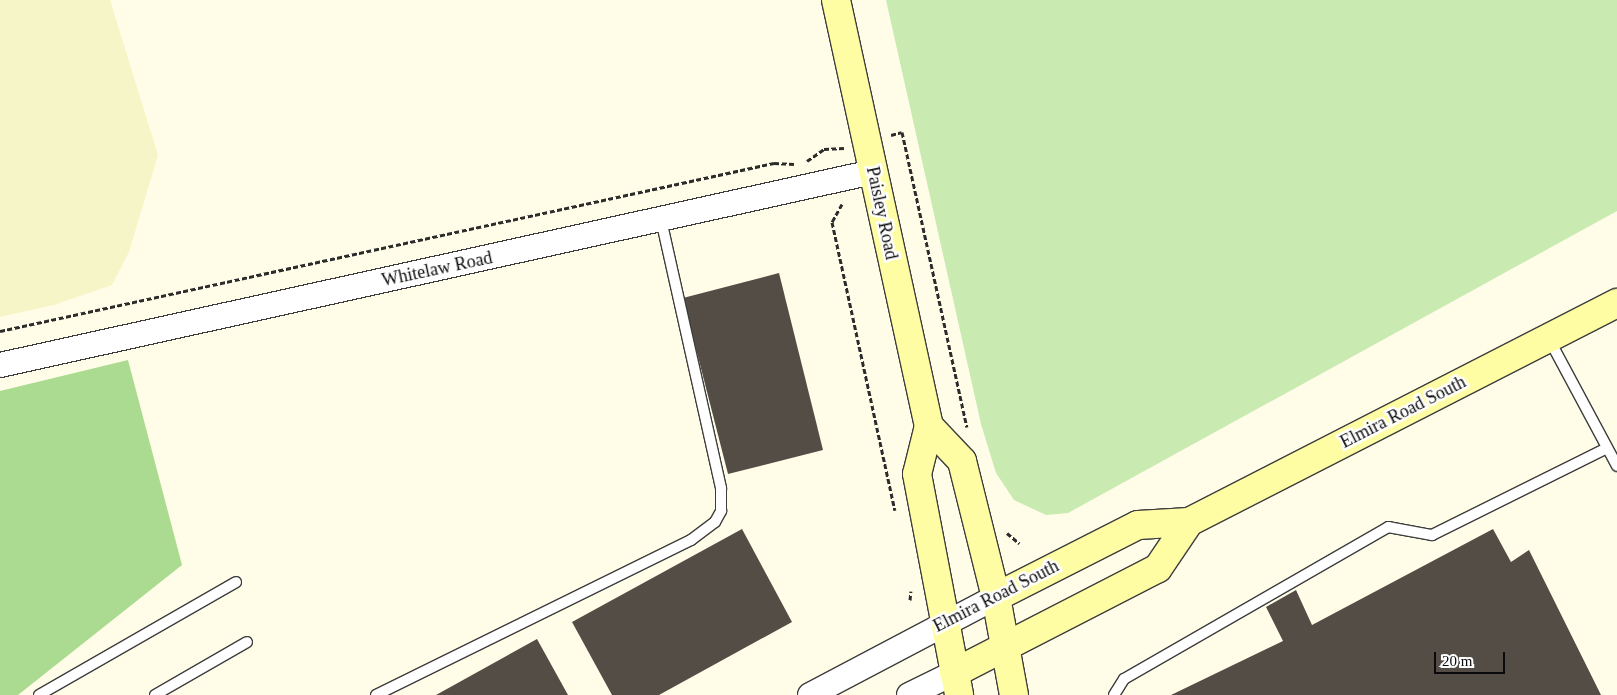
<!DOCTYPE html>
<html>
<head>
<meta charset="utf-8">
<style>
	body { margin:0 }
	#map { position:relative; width:1617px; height:695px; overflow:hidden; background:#fffde8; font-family:Georgia,serif }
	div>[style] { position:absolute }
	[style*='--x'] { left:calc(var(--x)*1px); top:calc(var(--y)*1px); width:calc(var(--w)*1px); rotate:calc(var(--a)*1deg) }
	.farmland>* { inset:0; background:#f5f5c7 }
	.green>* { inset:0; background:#c9eab1 }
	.forest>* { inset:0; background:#abdb90 }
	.building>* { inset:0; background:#534d46 }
	.path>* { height:3px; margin-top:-1.5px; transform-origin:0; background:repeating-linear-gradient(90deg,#2c2c2c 0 5px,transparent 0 7.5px) }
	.roads { filter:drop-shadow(1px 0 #3d3d3d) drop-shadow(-1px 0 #3d3d3d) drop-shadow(0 1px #3d3d3d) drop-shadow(0 -1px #3d3d3d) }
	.service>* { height:10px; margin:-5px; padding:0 5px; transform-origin:5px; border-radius:5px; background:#fff }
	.tertiary>* { height:24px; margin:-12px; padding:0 12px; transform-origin:12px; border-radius:12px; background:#fff }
	.secondary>* { height:28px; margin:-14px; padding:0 14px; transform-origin:14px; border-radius:14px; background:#fffda3 }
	span { translate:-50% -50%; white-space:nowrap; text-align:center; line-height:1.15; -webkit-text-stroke:5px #fff; paint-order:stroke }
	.street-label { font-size:18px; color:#0a0a0a }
	.scale { position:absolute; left:1434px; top:652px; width:71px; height:22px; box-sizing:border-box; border:2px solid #0a0a0a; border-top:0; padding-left:6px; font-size:15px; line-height:18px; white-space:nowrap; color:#0a0a0a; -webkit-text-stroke:4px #fff; paint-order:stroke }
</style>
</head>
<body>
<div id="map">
	<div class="farmland">
		<div style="clip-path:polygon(0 0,110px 0,158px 155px,129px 252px,112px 285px,54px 305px,0 317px)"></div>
	</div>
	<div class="green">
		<div style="clip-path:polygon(886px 0,1617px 0,1617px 211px,1068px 513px,1046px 515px,1014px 500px,996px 473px,981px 424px)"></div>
	</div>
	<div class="forest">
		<div style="clip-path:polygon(128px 360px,182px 565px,18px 695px,0 695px,0 391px)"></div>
	</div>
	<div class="building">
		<div style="clip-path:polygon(779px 273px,823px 450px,728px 474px,683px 298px)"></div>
		<div style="clip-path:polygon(742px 529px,792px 622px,659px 695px,612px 695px,572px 622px)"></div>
		<div style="clip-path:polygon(1493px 529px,1511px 562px,1529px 550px,1601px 695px,1171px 695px,1283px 641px,1266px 607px,1296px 590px,1312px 625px)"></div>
		<div style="clip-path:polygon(537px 639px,568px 695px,436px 695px)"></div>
	</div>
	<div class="path">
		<div style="--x:891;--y:135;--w:11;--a:-15"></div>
		<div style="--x:902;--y:132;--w:302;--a:77.6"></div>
		<div style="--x:807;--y:161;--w:21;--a:-35"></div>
		<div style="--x:824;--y:149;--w:20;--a:-3"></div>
		<div style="--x:842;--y:204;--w:21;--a:119"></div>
		<div style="--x:832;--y:222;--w:295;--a:77.7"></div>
		<div style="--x:0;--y:331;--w:792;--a:-12.25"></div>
		<div style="--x:774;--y:163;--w:20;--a:3"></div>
		<div style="--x:1007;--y:533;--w:16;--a:40"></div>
		<div style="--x:910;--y:600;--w:9;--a:-84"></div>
	</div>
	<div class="roads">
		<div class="service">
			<div style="--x:1549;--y:339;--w:144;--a:61.8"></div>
			<div style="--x:39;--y:695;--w:227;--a:-29.8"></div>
			<div style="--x:155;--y:695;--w:106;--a:-29.9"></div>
			<div style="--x:376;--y:695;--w:351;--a:-26.2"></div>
			<div style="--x:691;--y:540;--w:30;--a:-37"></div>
			<div style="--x:715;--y:522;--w:13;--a:-61"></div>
			<div style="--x:721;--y:511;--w:23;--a:-90"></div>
			<div style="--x:721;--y:488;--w:275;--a:-102.6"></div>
			<div style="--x:1114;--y:695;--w:19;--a:-58"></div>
			<div style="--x:1124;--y:679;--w:305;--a:-29.9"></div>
			<div style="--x:1388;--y:527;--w:45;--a:10.3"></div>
			<div style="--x:1432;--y:535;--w:195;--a:-26.4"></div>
		</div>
		<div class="tertiary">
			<div style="--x:0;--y:365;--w:894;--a:-12.47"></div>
			<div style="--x:810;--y:695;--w:210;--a:-27.8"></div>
			<div style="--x:909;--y:695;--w:50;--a:-26.1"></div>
		</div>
		<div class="secondary">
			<div style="--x:836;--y:0;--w:436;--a:77.7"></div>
			<div style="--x:929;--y:426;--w:49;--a:104"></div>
			<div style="--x:917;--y:474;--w:225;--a:79.2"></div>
			<div style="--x:929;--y:426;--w:48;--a:46.7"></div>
			<div style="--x:962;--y:461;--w:140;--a:76"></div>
			<div style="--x:996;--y:597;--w:100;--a:79.6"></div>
			<div style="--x:996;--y:597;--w:159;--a:-26.9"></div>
			<div style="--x:1138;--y:525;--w:51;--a:-3.4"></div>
			<div style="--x:1189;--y:522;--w:481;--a:-27.1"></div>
			<div style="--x:954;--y:673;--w:229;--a:-27.2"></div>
			<div style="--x:1158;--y:568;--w:55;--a:-56"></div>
		</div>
	</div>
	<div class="street-label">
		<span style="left:882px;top:213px;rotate:78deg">Paisley Road</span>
		<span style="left:437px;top:269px;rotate:-12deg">Whitelaw Road</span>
		<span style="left:1403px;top:412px;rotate:-27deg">Elmira Road South</span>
		<span style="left:996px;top:596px;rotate:-27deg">Elmira Road South</span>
	</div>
	<div class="scale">20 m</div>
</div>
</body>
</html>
